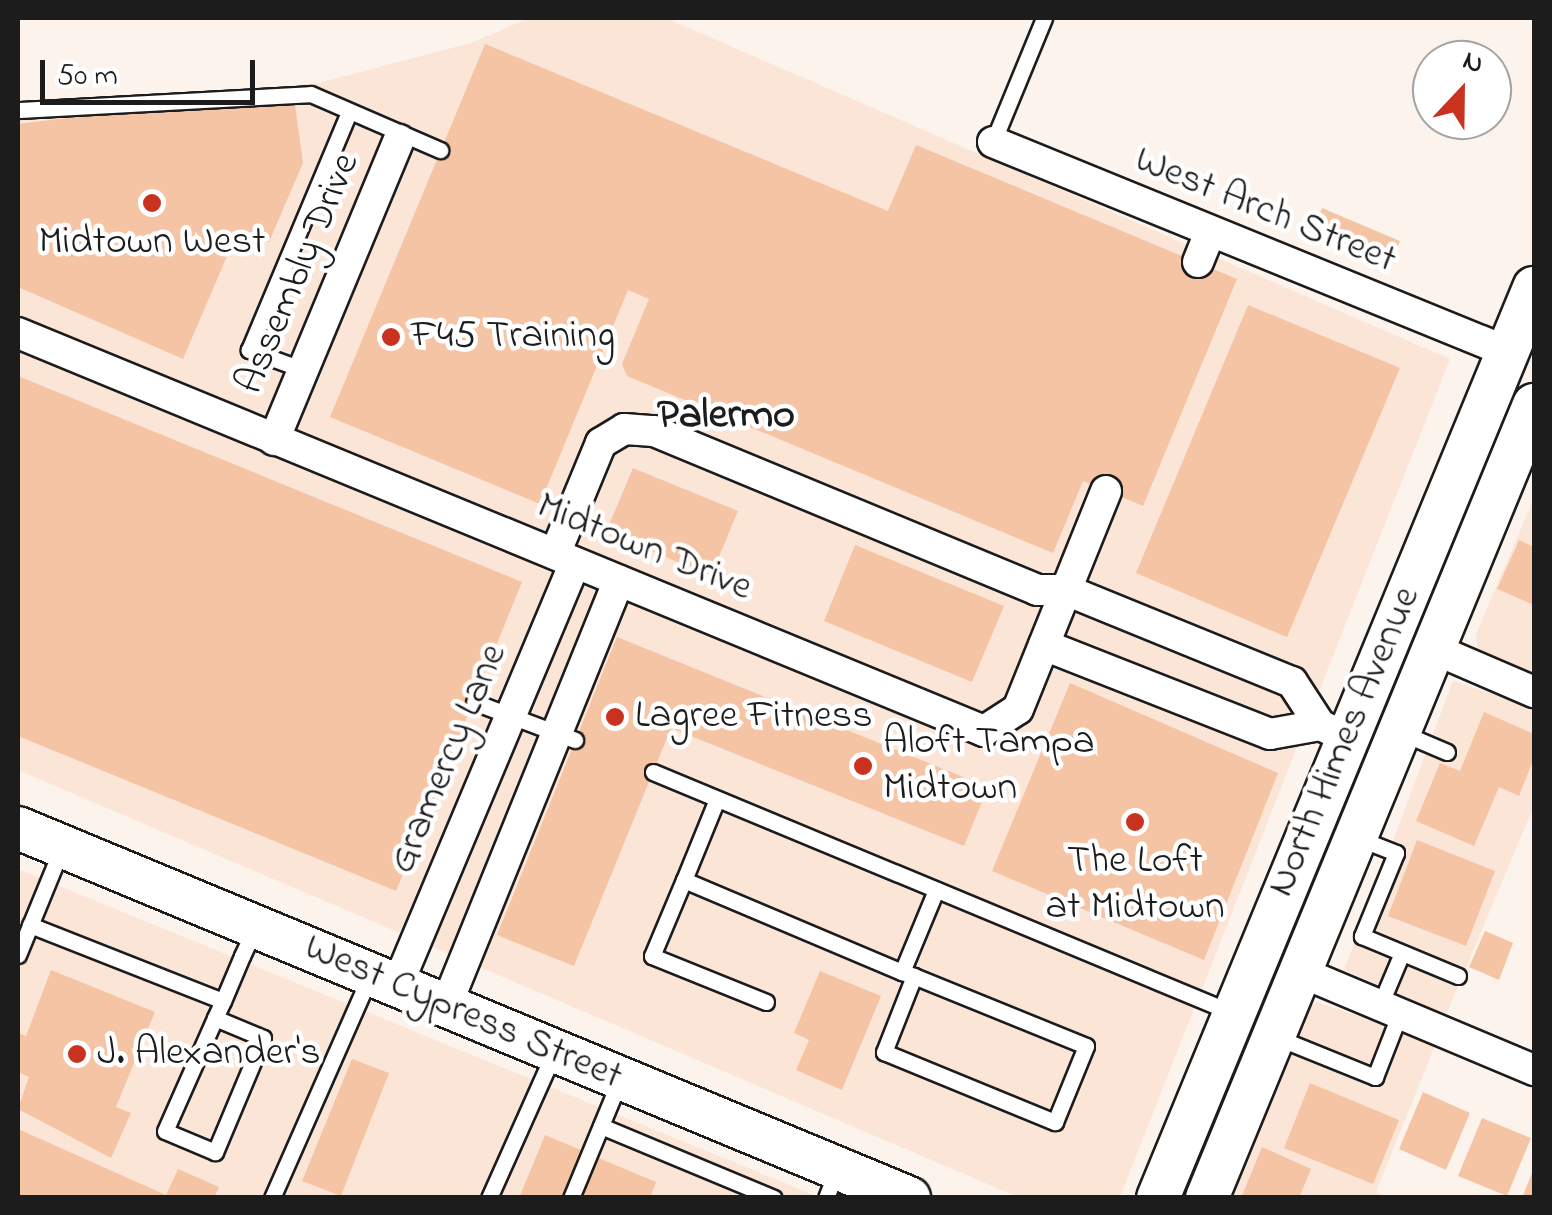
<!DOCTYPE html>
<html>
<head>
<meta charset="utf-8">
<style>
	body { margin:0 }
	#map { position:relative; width:1552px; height:1215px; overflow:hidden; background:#fdf3ed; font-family:"Indie Flower",sans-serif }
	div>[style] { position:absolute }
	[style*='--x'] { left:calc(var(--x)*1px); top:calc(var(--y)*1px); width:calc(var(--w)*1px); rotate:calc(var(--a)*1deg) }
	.built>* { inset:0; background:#fbe5d7 }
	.building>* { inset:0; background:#f5c4a5 }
	.roads { filter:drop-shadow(2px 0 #1c1c1c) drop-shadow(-2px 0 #1c1c1c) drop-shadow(0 2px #1c1c1c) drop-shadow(0 -2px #1c1c1c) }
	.lane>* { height:15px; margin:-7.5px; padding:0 7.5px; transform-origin:7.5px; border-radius:7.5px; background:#fff }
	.street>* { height:30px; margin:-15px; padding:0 15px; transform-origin:15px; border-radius:15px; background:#fff }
	.secondary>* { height:42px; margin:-21px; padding:0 21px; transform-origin:21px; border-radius:21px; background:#fff }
	.dots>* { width:28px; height:28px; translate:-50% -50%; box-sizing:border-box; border:5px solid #fff; border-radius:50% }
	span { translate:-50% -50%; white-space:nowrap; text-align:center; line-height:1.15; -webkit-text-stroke:9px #fff; paint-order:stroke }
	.street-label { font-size:40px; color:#1c1c1c }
	.poi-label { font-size:40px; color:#1c1c1c }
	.left { translate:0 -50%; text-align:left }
	.neighbourhood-label { font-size:42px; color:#1c1c1c; font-weight:700 }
	.frame { position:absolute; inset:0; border:20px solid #1c1c1c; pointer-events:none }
	.north { position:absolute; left:1412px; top:40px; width:100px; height:100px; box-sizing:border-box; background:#fff; border:2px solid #a4a4a4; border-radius:50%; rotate:22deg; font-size:28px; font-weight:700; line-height:40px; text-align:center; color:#1c1c1c }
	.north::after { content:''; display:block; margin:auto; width:35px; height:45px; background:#c8321e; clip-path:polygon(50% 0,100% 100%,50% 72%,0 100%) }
	.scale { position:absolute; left:40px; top:60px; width:215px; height:45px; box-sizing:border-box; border:5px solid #1c1c1c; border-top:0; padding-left:12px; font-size:30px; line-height:35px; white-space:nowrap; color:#1c1c1c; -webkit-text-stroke:8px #fff; paint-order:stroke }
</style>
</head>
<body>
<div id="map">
	<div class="built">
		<div style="clip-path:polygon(529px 18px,666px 18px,1450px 359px,1120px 1197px,1018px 1197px,18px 770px,18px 112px,318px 83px,471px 43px)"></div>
		<div style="clip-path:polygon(1534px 498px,1534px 678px,1478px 653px,1476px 634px)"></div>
		<div style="clip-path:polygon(1453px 681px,1534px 707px,1534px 806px,1446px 1015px,1344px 970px)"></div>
		<div style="clip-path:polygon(18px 869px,819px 1197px,18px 1197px)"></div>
		<div style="clip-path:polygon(1317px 1002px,1436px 1043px,1376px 1192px,1387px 1197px,1231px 1198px,1304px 1010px)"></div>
	</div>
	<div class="building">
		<div style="clip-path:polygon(485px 44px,888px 211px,916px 145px,1237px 279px,1143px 506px,1083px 481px,1053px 553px,627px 376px,622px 364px,649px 299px,628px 290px,540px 504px,330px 417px)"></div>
		<div style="clip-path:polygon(293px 90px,303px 163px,269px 242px,233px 242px,183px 359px,18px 287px,18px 124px)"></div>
		<div style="clip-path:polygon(1322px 208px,1400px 241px,1390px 265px,1312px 232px)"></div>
		<div style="clip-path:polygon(1248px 305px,1400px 368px,1287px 637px,1136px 573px)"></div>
		<div style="clip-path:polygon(18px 376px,522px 582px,396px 891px,18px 736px)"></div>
		<div style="clip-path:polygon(633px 468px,738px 511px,711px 576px,606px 532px)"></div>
		<div style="clip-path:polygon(1519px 540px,1534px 547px,1534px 605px,1497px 589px)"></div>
		<div style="clip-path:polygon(855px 545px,1004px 606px,972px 682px,824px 621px)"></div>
		<div style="clip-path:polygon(617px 637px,988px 787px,964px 846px,671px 728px,574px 966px,497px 935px)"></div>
		<div style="clip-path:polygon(1070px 683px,1278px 773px,1204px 960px,992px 871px)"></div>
		<div style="clip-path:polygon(1484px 712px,1534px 734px,1534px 758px,1519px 796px,1499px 787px,1474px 846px,1416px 821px,1440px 763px,1460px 771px)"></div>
		<div style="clip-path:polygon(1417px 840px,1495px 871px,1466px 946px,1388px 916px)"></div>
		<div style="clip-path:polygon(1485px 931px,1513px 943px,1499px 980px,1469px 967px)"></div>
		<div style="clip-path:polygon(51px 970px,155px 1012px,116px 1107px,131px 1113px,111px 1158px,18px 1109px,29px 1077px,18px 1072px,18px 1033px,26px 1036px)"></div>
		<div style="clip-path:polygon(820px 971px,881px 996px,842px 1090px,796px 1070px,809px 1040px,794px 1033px)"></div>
		<div style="clip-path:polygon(352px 1059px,389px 1073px,341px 1196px,302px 1181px)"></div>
		<div style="clip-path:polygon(1310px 1083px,1399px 1120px,1373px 1184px,1284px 1148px)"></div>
		<div style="clip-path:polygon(1423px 1092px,1470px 1113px,1446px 1170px,1399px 1149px)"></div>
		<div style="clip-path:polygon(1482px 1118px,1531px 1138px,1507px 1196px,1458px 1176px)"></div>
		<div style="clip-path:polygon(18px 1129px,166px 1195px,178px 1169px,219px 1187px,214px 1198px,18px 1198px)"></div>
		<div style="clip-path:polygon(545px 1135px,581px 1150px,562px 1198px,519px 1198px)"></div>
		<div style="clip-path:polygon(1262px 1147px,1311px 1169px,1299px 1198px,1241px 1198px)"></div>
		<div style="clip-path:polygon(596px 1157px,656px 1182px,650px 1198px,579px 1198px)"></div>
		<div style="clip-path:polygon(1534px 1168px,1534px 1198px,1522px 1198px)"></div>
	</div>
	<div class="roads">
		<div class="lane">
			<div style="--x:18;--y:110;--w:293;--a:-3.1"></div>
			<div style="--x:311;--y:94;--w:141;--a:23.5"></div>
			<div style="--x:993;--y:142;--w:134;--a:-67.6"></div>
			<div style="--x:304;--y:370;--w:59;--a:-160"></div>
			<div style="--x:249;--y:350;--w:253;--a:-67.2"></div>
			<div style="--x:474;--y:702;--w:108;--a:20.6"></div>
			<div style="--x:1400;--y:732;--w:51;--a:23.1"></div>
			<div style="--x:653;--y:772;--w:628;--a:22.56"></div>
			<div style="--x:1358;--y:838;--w:41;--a:21.5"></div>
			<div style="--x:1396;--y:853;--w:90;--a:112.3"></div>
			<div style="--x:1362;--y:936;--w:104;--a:22.6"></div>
			<div style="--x:684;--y:880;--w:87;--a:-67.8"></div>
			<div style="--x:30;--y:925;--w:207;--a:21.5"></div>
			<div style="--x:18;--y:955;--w:113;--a:-67.7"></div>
			<div style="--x:914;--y:976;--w:82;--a:111.5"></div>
			<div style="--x:884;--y:1052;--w:185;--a:22.3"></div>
			<div style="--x:1055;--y:1122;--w:82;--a:-67.8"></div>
			<div style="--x:1086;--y:1046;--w:186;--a:-157.9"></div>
			<div style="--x:914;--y:976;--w:13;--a:-162"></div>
			<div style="--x:902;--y:972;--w:89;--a:-67.5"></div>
			<div style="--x:766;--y:1002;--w:123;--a:-158"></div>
			<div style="--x:652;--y:956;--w:82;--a:-67.2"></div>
			<div style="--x:684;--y:880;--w:237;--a:22.9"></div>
			<div style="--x:1380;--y:1005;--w:56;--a:-67.1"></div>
			<div style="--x:215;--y:1018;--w:52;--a:22.6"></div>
			<div style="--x:263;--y:1038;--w:124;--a:112.8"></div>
			<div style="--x:215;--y:1152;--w:54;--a:-157.2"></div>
			<div style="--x:165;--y:1131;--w:124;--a:-66.1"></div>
			<div style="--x:215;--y:1018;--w:19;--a:-65"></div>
			<div style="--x:223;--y:1001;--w:49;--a:-67.1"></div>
			<div style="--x:242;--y:956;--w:29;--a:-65"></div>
			<div style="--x:1276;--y:1037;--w:107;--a:22"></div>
			<div style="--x:1375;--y:1077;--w:69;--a:-68.7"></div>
			<div style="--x:601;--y:1126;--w:187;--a:22.6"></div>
			<div style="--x:272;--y:1198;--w:240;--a:-66.2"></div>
			<div style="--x:489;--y:1198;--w:157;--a:-65.9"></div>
			<div style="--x:571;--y:1198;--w:126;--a:-67.5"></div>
			<div style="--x:826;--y:1198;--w:28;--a:-69"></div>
		</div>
		<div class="street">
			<div style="--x:993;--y:142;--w:556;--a:22.18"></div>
			<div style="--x:1198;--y:262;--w:32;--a:-68"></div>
			<div style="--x:18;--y:333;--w:1045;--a:22.39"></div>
			<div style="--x:984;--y:731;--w:40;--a:-32.9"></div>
			<div style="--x:1018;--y:709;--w:235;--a:-68"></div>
			<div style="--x:274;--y:440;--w:325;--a:-67.4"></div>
			<div style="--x:555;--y:554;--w:120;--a:-67.5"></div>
			<div style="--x:601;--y:443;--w:27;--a:-31"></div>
			<div style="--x:624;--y:429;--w:30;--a:4"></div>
			<div style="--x:654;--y:431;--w:415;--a:22.5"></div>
			<div style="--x:1037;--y:590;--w:29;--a:0"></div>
			<div style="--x:1066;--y:590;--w:244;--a:22.2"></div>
			<div style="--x:1292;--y:682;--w:51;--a:56.9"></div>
			<div style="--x:1044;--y:645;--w:243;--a:21.5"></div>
			<div style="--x:1270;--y:734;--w:51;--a:-10.2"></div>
			<div style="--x:1320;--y:725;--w:19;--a:25"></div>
			<div style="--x:1434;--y:649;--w:109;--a:23.3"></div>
			<div style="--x:1303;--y:973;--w:251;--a:22.8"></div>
			<div style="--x:397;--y:986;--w:459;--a:-67.2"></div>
			<div style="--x:446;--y:1006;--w:459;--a:-67.9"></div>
		</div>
		<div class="secondary">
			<div style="--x:18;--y:828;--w:965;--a:22.55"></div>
			<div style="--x:1158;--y:1198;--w:985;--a:-67.55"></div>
			<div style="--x:1207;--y:1198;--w:858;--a:-67.59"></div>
		</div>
	</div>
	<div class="dots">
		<div style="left:152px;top:203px;background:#c8321e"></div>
		<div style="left:391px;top:337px;background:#c8321e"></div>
		<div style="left:615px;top:717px;background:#c8321e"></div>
		<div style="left:863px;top:766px;background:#c8321e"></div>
		<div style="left:1135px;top:822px;background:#c8321e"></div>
		<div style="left:77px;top:1054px;background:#c8321e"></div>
	</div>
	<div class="street-label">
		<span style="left:1265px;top:211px;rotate:22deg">West Arch Street</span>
		<span style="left:299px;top:274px;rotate:-67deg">Assembly Drive</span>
		<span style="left:644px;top:548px;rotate:22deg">Midtown Drive</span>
		<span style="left:1345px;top:742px;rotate:-67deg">North Himes Avenue</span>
		<span style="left:449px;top:759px;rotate:-67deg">Gramercy Lane</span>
		<span style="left:463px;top:1013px;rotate:23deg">West Cypress Street</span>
	</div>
	<div class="poi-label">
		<span style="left:152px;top:243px">Midtown West</span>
		<span class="left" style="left:411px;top:337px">F45 Training</span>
		<span class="left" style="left:635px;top:717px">Lagree Fitness</span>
		<span class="left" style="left:883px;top:766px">Aloft Tampa<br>Midtown</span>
		<span style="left:1135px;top:885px">The Loft<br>at Midtown</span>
		<span class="left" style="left:97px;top:1054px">J. Alexander's</span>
	</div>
	<div class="neighbourhood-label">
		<span style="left:726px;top:416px">Palermo</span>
	</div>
	<div class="frame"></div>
	<div class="north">N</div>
	<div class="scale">50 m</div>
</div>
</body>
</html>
